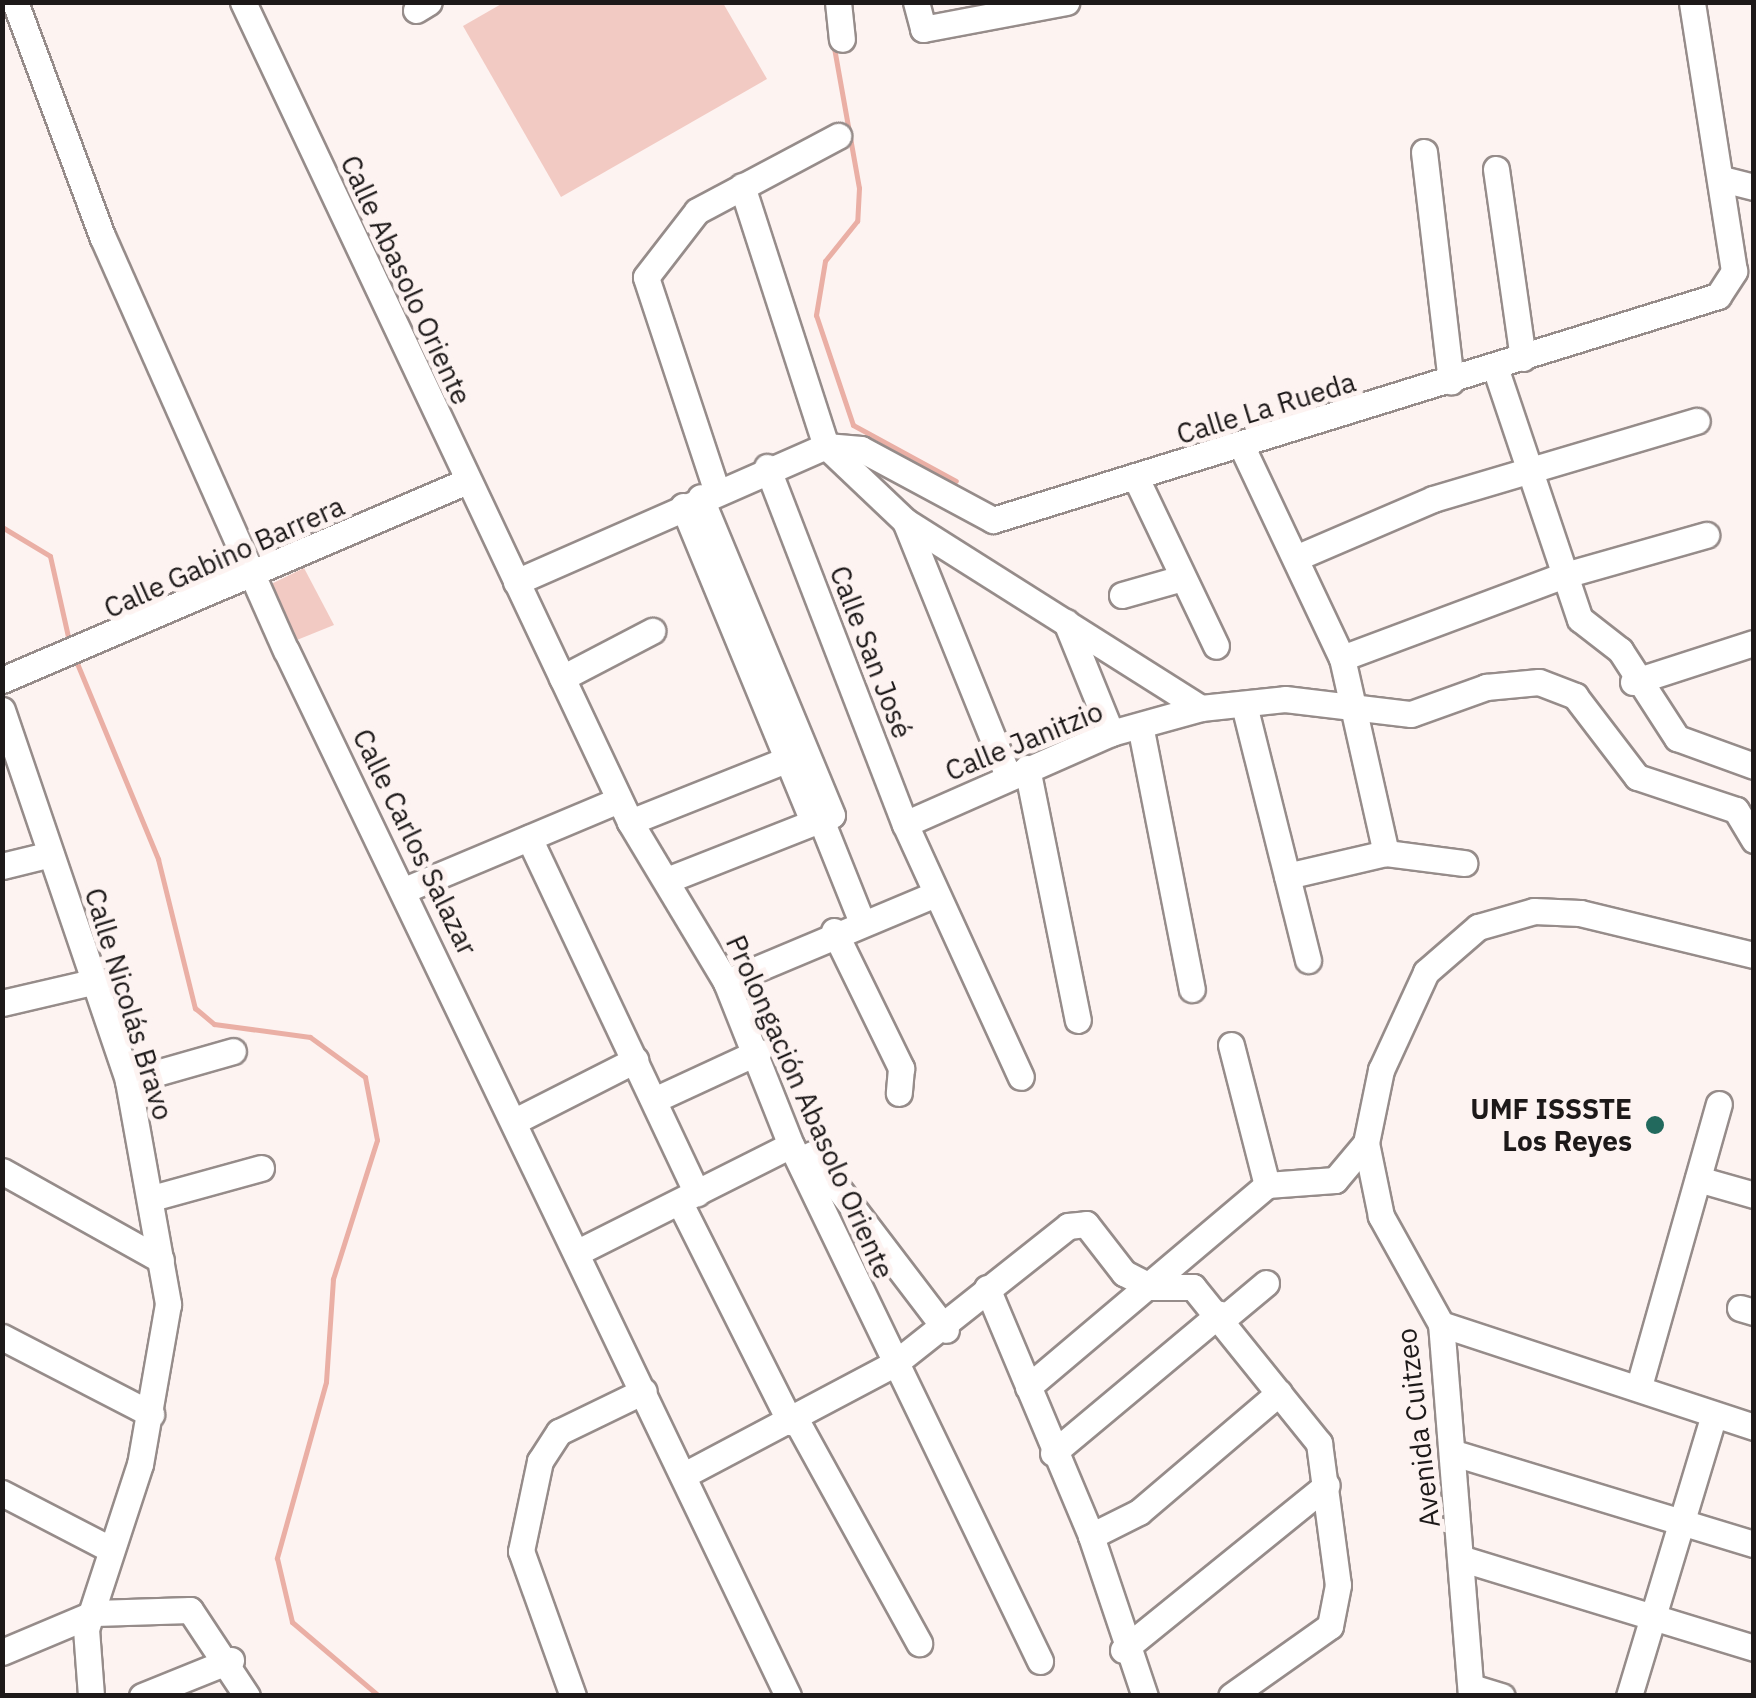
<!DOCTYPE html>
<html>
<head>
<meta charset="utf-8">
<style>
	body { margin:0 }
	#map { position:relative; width:1756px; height:1698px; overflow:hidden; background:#fdf3f1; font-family:"IBM Plex Sans",sans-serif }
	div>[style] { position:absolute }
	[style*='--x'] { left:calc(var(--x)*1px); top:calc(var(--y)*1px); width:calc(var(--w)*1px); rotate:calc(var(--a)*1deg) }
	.green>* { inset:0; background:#f2cac3 }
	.stream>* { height:5px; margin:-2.5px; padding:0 2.5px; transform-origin:2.5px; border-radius:2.5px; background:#eaafa5 }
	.roads { filter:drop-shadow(2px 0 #968c8a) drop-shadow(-2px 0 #968c8a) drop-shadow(0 2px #968c8a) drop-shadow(0 -2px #968c8a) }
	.minor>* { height:25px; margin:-12.5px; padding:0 12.5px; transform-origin:12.5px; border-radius:12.5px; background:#fff }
	.dots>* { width:28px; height:28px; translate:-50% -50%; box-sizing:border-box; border:5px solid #fdf3f1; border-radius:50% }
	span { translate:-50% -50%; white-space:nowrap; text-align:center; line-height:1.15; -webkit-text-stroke:10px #fdf3f1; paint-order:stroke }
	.street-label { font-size:28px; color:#1d1919 }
	.poi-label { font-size:28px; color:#1d1919; font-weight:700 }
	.right { translate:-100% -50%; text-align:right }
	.frame { position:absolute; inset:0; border:5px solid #1d1919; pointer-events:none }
</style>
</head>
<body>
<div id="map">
	<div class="green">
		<div style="clip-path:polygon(503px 3px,723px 3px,767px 79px,561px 197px,463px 26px)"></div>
		<div style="clip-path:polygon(304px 568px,334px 625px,292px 642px,265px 587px)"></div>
	</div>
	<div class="stream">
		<div style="--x:833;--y:42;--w:148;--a:79.9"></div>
		<div style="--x:859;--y:188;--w:33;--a:93"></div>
		<div style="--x:857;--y:221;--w:51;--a:128.7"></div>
		<div style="--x:825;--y:261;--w:55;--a:99.5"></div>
		<div style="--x:816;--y:315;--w:116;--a:71.4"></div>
		<div style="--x:853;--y:425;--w:117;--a:28.5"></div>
		<div style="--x:2;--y:527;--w:56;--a:31.1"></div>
		<div style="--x:50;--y:556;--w:87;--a:77.4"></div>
		<div style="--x:74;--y:656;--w:220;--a:67.5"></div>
		<div style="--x:158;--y:859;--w:154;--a:76.1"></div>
		<div style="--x:195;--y:1008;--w:25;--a:40"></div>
		<div style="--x:214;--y:1024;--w:97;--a:7.7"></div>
		<div style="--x:310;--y:1037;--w:68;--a:36"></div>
		<div style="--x:365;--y:1077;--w:64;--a:79.2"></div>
		<div style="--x:377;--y:1140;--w:146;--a:107.6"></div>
		<div style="--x:333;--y:1279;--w:103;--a:93.9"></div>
		<div style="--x:326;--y:1382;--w:183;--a:105.6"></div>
		<div style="--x:277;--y:1558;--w:66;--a:76.8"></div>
		<div style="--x:292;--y:1622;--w:114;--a:40.4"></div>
	</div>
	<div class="roads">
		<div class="minor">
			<div style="--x:15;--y:2;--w:252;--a:69.6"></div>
			<div style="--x:103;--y:238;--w:451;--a:66.1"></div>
			<div style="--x:286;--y:650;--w:1160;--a:64.36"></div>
			<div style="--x:243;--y:2;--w:907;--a:64.73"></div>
			<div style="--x:630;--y:822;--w:187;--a:59"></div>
			<div style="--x:726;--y:982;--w:175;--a:68.3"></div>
			<div style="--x:791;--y:1145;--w:573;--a:64.24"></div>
			<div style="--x:838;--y:2;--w:37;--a:84"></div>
			<div style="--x:916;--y:2;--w:28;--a:75"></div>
			<div style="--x:923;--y:29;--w:146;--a:-10.7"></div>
			<div style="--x:416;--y:10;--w:15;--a:-32"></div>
			<div style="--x:1424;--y:152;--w:231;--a:83.3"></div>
			<div style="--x:1496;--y:169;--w:191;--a:81.9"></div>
			<div style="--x:1722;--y:179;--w:33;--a:14"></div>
			<div style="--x:742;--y:186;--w:273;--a:72.1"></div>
			<div style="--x:826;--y:446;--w:109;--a:43.5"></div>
			<div style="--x:905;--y:521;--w:350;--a:32.3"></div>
			<div style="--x:1495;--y:367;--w:266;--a:71.4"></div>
			<div style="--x:1580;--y:619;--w:51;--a:37.8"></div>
			<div style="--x:1620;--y:650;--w:105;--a:57.1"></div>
			<div style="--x:1677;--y:738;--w:82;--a:20"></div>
			<div style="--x:1243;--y:449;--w:231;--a:64.7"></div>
			<div style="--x:1342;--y:658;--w:200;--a:77.3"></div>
			<div style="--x:767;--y:467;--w:383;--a:68.9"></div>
			<div style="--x:905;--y:824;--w:278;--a:65.4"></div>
			<div style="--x:1135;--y:476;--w:188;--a:64.5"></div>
			<div style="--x:716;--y:489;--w:223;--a:-108.3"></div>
			<div style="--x:646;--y:277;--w:83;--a:-52.3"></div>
			<div style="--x:697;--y:211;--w:160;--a:-28"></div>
			<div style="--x:683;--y:506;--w:341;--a:67.6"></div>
			<div style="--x:905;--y:521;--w:275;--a:68"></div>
			<div style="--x:1298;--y:557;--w:147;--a:-23.2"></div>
			<div style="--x:1433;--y:499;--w:275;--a:-16.5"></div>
			<div style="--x:516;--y:582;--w:339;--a:-23.7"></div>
			<div style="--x:826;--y:446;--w:35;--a:5"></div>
			<div style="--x:861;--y:449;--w:150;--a:28.3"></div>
			<div style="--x:993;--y:520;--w:759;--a:-17.17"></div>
			<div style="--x:1718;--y:296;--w:30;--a:-57"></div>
			<div style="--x:1734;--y:271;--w:272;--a:-98.9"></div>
			<div style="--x:1122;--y:595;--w:62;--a:-15.8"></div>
			<div style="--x:1066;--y:622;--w:120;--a:67.9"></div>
			<div style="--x:1342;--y:658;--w:234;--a:-20.5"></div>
			<div style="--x:1561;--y:576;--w:151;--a:-15.8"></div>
			<div style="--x:562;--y:678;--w:102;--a:-27.6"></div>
			<div style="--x:2;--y:680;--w:506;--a:-23.17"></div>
			<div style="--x:1633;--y:682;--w:127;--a:-17.9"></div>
			<div style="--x:1244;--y:705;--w:263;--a:75.9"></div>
			<div style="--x:2;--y:710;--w:392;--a:71.2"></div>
			<div style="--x:128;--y:1081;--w:227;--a:79.8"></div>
			<div style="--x:168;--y:1304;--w:162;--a:99.9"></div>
			<div style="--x:140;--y:1464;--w:174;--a:108.1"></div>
			<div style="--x:86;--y:1629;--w:67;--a:85.7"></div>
			<div style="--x:1141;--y:730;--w:264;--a:78.9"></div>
			<div style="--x:1027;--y:768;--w:257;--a:78.6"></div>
			<div style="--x:630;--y:822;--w:170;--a:-21.7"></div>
			<div style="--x:905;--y:824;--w:225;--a:-23.8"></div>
			<div style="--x:1111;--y:733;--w:93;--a:-15.5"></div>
			<div style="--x:1201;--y:708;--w:84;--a:-6.1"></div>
			<div style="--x:1285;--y:699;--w:127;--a:6.8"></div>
			<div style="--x:1411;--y:714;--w:80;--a:-19.8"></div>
			<div style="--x:1486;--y:687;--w:53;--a:-5.4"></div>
			<div style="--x:1539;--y:682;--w:39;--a:21"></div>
			<div style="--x:1575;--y:696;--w:102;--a:52.6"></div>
			<div style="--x:1637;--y:777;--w:104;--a:18.4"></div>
			<div style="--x:1736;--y:810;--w:35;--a:59"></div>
			<div style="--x:823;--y:825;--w:102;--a:68.2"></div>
			<div style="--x:529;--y:838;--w:393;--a:64.7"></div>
			<div style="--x:2;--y:866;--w:50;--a:-13.8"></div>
			<div style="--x:1287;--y:876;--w:102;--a:-13.1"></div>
			<div style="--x:1386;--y:853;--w:79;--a:7.3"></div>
			<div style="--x:667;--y:880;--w:177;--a:-21.5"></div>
			<div style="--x:832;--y:815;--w:344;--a:-112.5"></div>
			<div style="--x:407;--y:889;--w:230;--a:-22.8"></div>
			<div style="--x:834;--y:931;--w:153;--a:63.9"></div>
			<div style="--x:901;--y:1068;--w:25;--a:95"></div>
			<div style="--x:726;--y:982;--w:227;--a:-22.8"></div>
			<div style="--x:2;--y:1003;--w:92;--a:-13.1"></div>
			<div style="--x:1231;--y:1045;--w:145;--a:75.6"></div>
			<div style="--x:128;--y:1081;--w:109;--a:-15.9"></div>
			<div style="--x:654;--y:1100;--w:115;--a:-24.8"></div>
			<div style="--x:515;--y:1121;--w:135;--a:-26.9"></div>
			<div style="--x:812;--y:1154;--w:221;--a:52.7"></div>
			<div style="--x:2;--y:1171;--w:182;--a:29.2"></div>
			<div style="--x:1698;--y:1179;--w:58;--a:15.9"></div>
			<div style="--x:152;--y:1198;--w:113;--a:-15.4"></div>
			<div style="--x:681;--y:1205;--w:243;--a:63.3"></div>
			<div style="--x:578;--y:1252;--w:238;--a:-26.7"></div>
			<div style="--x:987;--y:1288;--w:269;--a:67.2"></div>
			<div style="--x:1091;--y:1536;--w:169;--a:71.4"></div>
			<div style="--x:1740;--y:1308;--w:15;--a:16"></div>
			<div style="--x:1223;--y:1319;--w:56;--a:-39.9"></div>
			<div style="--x:1441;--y:1324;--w:330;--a:18.2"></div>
			<div style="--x:2;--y:1337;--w:168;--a:27.3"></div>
			<div style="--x:1639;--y:1386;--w:293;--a:-74.2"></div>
			<div style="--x:1028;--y:1387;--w:313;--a:-40.2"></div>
			<div style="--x:1267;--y:1185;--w:68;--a:-4.2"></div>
			<div style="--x:1335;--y:1180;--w:48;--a:-50"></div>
			<div style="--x:796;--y:1420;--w:255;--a:61.1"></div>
			<div style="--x:1053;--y:1453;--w:217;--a:-39.9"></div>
			<div style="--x:1454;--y:1453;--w:313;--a:16.9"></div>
			<div style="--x:684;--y:1475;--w:238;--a:-27.9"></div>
			<div style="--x:894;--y:1364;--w:222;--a:-38.4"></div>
			<div style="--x:1068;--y:1226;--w:18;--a:-6"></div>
			<div style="--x:1086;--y:1224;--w:62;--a:52.2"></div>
			<div style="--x:1124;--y:1273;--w:30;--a:27"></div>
			<div style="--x:1151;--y:1287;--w:42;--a:0"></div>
			<div style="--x:1193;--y:1287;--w:201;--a:51.1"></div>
			<div style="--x:1319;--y:1443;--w:143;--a:82.4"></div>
			<div style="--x:1338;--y:1585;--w:42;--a:101"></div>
			<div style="--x:1330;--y:1626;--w:121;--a:144.7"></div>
			<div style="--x:2;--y:1493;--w:117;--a:27.4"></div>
			<div style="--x:1091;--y:1536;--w:54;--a:-26.6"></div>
			<div style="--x:1139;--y:1512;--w:184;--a:-40.4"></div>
			<div style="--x:1463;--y:1559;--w:304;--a:17"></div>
			<div style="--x:95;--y:1613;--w:95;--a:-1.8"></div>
			<div style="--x:190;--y:1610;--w:103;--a:56.5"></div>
			<div style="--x:1123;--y:1650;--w:262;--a:-39"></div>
			<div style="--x:2;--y:1652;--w:101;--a:-22.8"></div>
			<div style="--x:1475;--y:1688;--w:28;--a:17"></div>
			<div style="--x:142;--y:1696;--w:96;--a:-22"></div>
			<div style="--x:573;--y:1696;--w:154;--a:-109.7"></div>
			<div style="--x:521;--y:1551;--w:92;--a:-78.1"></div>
			<div style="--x:540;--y:1461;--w:35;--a:-57"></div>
			<div style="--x:559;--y:1432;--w:94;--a:-25.8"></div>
			<div style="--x:1471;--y:1696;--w:373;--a:-94.6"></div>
			<div style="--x:1441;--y:1324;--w:124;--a:-119.1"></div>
			<div style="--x:1381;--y:1216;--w:75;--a:-101.6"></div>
			<div style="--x:1366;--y:1143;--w:75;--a:-78.4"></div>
			<div style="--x:1381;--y:1070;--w:108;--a:-65.3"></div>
			<div style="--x:1426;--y:972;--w:69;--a:-40.9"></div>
			<div style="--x:1478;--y:927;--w:58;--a:-15.9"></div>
			<div style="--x:1534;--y:911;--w:46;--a:2.5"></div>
			<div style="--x:1580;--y:913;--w:179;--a:13.6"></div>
			<div style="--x:1629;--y:1696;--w:290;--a:-73.2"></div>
		</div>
	</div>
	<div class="dots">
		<div style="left:1655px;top:1125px;background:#22695d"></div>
	</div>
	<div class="street-label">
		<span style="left:406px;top:280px;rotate:65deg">Calle Abasolo Oriente</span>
		<span style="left:1266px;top:408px;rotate:-17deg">Calle La Rueda</span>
		<span style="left:224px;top:557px;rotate:-24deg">Calle Gabino Barrera</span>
		<span style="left:871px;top:652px;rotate:69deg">Calle San José</span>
		<span style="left:1024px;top:741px;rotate:-22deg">Calle Janitzio</span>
		<span style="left:415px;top:842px;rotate:64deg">Calle Carlos Salazar</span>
		<span style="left:129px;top:1004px;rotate:73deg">Calle Nicolás Bravo</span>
		<span style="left:810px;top:1107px;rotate:66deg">Prolongación Abasolo Oriente</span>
		<span style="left:1418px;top:1428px;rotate:-97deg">Avenida Cuitzeo</span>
	</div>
	<div class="poi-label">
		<span class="right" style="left:1632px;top:1125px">UMF ISSSTE<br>Los Reyes</span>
	</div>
	<div class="frame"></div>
</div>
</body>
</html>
